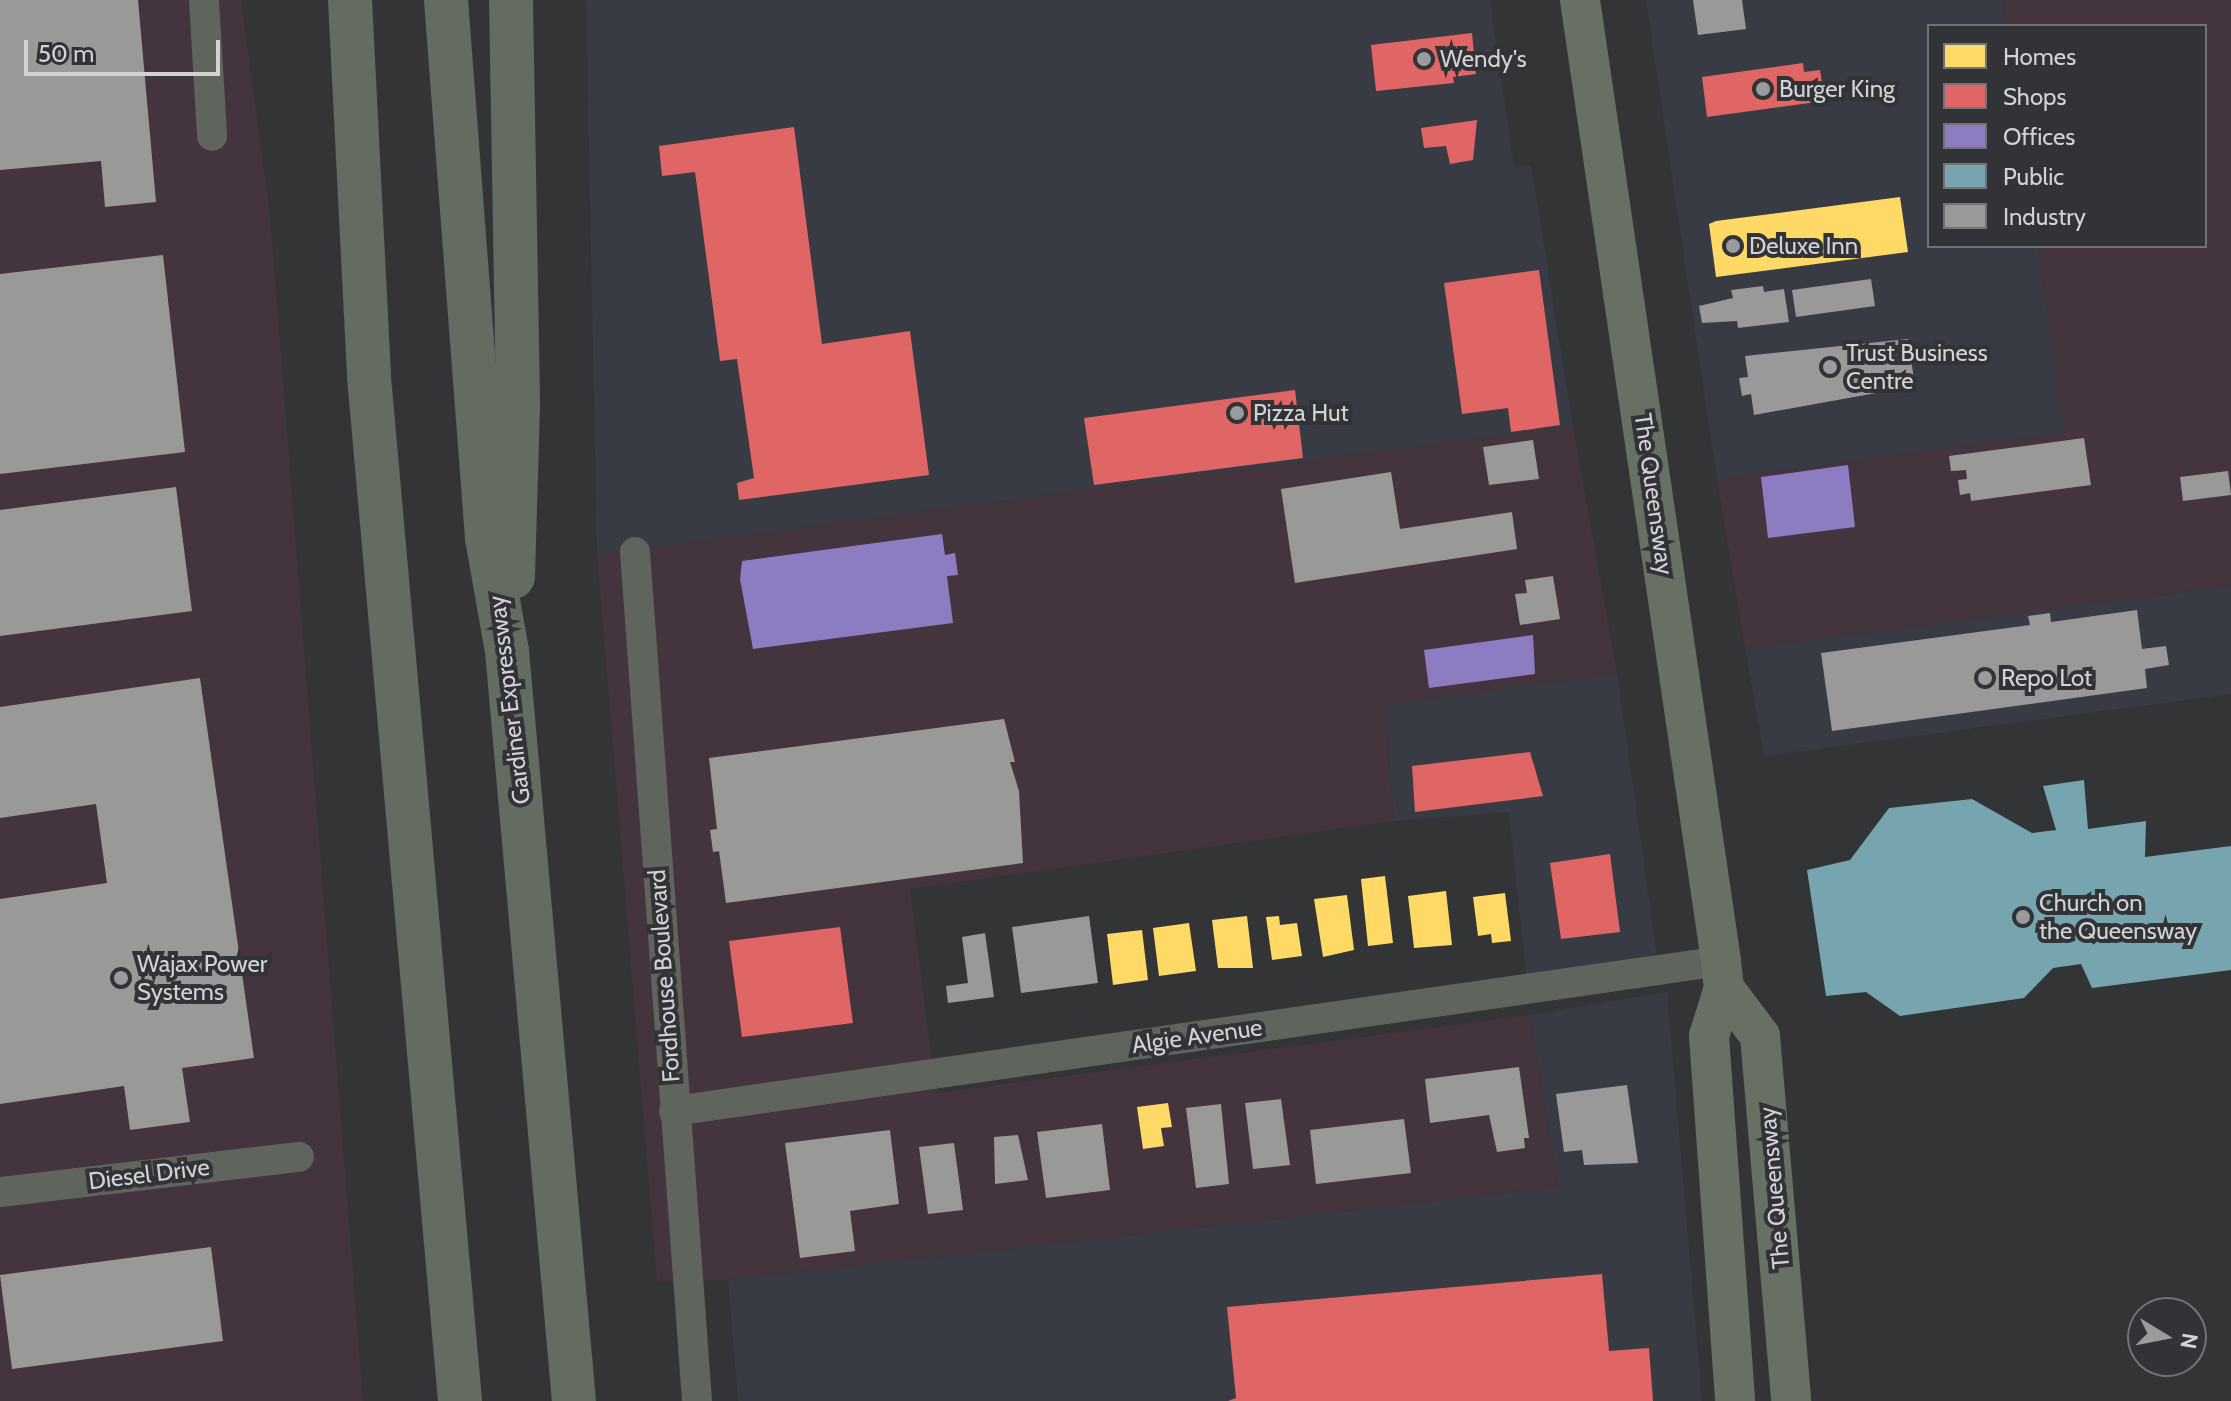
<!DOCTYPE html>
<html>
<head>
<meta charset="utf-8">
<style>
	body { margin:0 }
	#map { position:relative; width:2231px; height:1401px; overflow:hidden; background:#323436; font-family:Cabin,sans-serif }
	div>[style] { position:absolute }
	[style*='--x'] { left:calc(var(--x)*1px); top:calc(var(--y)*1px); width:calc(var(--w)*1px); rotate:calc(var(--a)*1deg) }
	.built>* { inset:0; background:#383b44 }
	.industrial>* { inset:0; background:#43343d }
	.homes>* { inset:0; background:#ffd966 }
	.shops>* { inset:0; background:#e06666 }
	.offices>* { inset:0; background:#8e7cc3 }
	.public>* { inset:0; background:#76a5af }
	.industry>* { inset:0; background:#999 }
	.minor>* { height:30px; margin:-15px; padding:0 15px; transform-origin:15px; border-radius:15px; background:#5f645c }
	.major>* { height:40px; margin:-20px; padding:0 20px; transform-origin:20px; border-radius:20px; background:#687064 }
	.highway>* { height:44px; margin:-22px; padding:0 22px; transform-origin:22px; border-radius:22px; background:#646b61 }
	.dots>* { width:22px; height:22px; translate:-50% -50%; box-sizing:border-box; border:4px solid #313337; border-radius:50% }
	span { translate:-50% -50%; white-space:nowrap; text-align:center; line-height:1.15; -webkit-text-stroke:8px #313337; paint-order:stroke }
	.poi-label { font-size:24px; color:#d2d2d5 }
	.left { translate:0 -50%; text-align:left }
	.street-label { font-size:24px; color:#d2d2d5 }
	.legend { position:absolute; left:1927px; top:24px; width:280px; height:224px; box-sizing:border-box; background:#313337; border:2px solid #717376; margin:0; padding:10px 14px; list-style:none; font-size:24px; color:#d2d2d5 }
	.legend li { display:flex; align-items:center; gap:16px; height:40px }
	.legend b { width:40px; border:2px solid #717376 }
	.north { position:absolute; left:2127px; top:1297px; width:80px; height:80px; box-sizing:border-box; background:#313337; border:2px solid #717376; border-radius:50%; rotate:100deg; font-size:22px; font-weight:700; line-height:32px; text-align:center; color:#d2d2d5 }
	.north::after { content:''; display:block; margin:auto; width:28px; height:36px; background:#9a9b9d; clip-path:polygon(50% 0,100% 100%,50% 72%,0 100%) }
	.scale { position:absolute; left:24px; top:40px; width:196px; height:36px; box-sizing:border-box; border:4px solid #d2d2d5; border-top:0; padding-left:10px; font-size:24px; line-height:28px; white-space:nowrap; color:#d2d2d5; -webkit-text-stroke:6px #313337; paint-order:stroke }
</style>
</head>
<body>
<div id="map">
	<div class="built">
		<div style="clip-path:polygon(586px 0,1490px 0,1514px 167px,1531px 165px,1573px 426px,597px 555px)"></div>
		<div style="clip-path:polygon(1646px 0,2003px 0,2006px 26px,1929px 26px,1929px 246px,2038px 246px,2065px 432px,1717px 480px)"></div>
		<div style="clip-path:polygon(2231px 586px,2231px 694px,1764px 756px,1745px 648px)"></div>
		<div style="clip-path:polygon(1617px 673px,1658px 964px,1527px 984px,1509px 812px,1394px 821px,1385px 705px)"></div>
		<div style="clip-path:polygon(1667px 992px,1702px 1401px,738px 1401px,728px 1280px,1558px 1187px,1530px 1015px)"></div>
	</div>
	<div class="industrial">
		<div style="clip-path:polygon(0 0,241px 0,270px 214px,363px 1401px,0 1401px)"></div>
		<div style="clip-path:polygon(2003px 0,2231px 0,2231px 586px,1745px 648px,1717px 480px,2064px 432px,2038px 246px,2205px 246px,2205px 26px,2006px 26px)"></div>
		<div style="clip-path:polygon(1573px 426px,1617px 673px,1385px 705px,1394px 821px,910px 889px,936px 1093px,1530px 1015px,1558px 1187px,728px 1280px,657px 1281px,597px 555px)"></div>
	</div>
	<div class="homes">
		<div style="clip-path:polygon(1900px 197px,1908px 252px,1716px 277px,1709px 224px,1716px 221px)"></div>
		<div style="clip-path:polygon(1385px 876px,1393px 943px,1368px 946px,1361px 879px)"></div>
		<div style="clip-path:polygon(1446px 891px,1452px 945px,1414px 948px,1408px 896px)"></div>
		<div style="clip-path:polygon(1505px 893px,1511px 941px,1492px 943px,1491px 934px,1478px 936px,1473px 897px)"></div>
		<div style="clip-path:polygon(1347px 895px,1354px 950px,1323px 957px,1314px 899px)"></div>
		<div style="clip-path:polygon(1247px 916px,1253px 968px,1218px 968px,1212px 920px)"></div>
		<div style="clip-path:polygon(1279px 916px,1280px 925px,1297px 923px,1302px 956px,1272px 960px,1266px 917px)"></div>
		<div style="clip-path:polygon(1189px 923px,1196px 971px,1159px 976px,1153px 928px)"></div>
		<div style="clip-path:polygon(1142px 930px,1148px 980px,1113px 985px,1107px 934px)"></div>
		<div style="clip-path:polygon(1168px 1103px,1172px 1127px,1161px 1128px,1164px 1146px,1143px 1149px,1137px 1107px)"></div>
	</div>
	<div class="shops">
		<div style="clip-path:polygon(1472px 33px,1476px 74px,1453px 77px,1454px 83px,1376px 91px,1371px 45px)"></div>
		<div style="clip-path:polygon(1803px 63px,1804px 72px,1820px 70px,1825px 101px,1707px 117px,1702px 77px)"></div>
		<div style="clip-path:polygon(1477px 120px,1473px 160px,1450px 164px,1446px 146px,1424px 148px,1421px 128px)"></div>
		<div style="clip-path:polygon(794px 127px,822px 344px,910px 331px,929px 475px,739px 500px,737px 483px,754px 478px,737px 359px,720px 361px,695px 172px,662px 176px,659px 146px)"></div>
		<div style="clip-path:polygon(1539px 270px,1560px 425px,1511px 432px,1508px 408px,1462px 414px,1444px 283px)"></div>
		<div style="clip-path:polygon(1295px 390px,1303px 458px,1094px 485px,1084px 418px)"></div>
		<div style="clip-path:polygon(1530px 752px,1543px 796px,1415px 812px,1412px 766px)"></div>
		<div style="clip-path:polygon(1610px 854px,1620px 932px,1561px 939px,1550px 863px)"></div>
		<div style="clip-path:polygon(840px 927px,853px 1023px,742px 1037px,729px 941px)"></div>
		<div style="clip-path:polygon(1602px 1274px,1609px 1351px,1649px 1348px,1653px 1401px,1228px 1401px,1236px 1398px,1227px 1307px)"></div>
	</div>
	<div class="offices">
		<div style="clip-path:polygon(1848px 465px,1855px 527px,1768px 538px,1761px 477px)"></div>
		<div style="clip-path:polygon(942px 534px,945px 555px,955px 553px,958px 575px,947px 576px,953px 623px,753px 649px,740px 579px,742px 561px)"></div>
		<div style="clip-path:polygon(1533px 635px,1535px 674px,1429px 688px,1424px 650px)"></div>
	</div>
	<div class="public">
		<div style="clip-path:polygon(2084px 780px,2088px 829px,2146px 821px,2145px 857px,2231px 846px,2231px 970px,2092px 988px,2081px 964px,2053px 968px,2024px 998px,1900px 1016px,1866px 992px,1826px 996px,1807px 870px,1850px 860px,1889px 808px,1972px 799px,2032px 833px,2056px 830px,2043px 786px)"></div>
	</div>
	<div class="industry">
		<div style="clip-path:polygon(0 0,138px 0,156px 202px,105px 207px,101px 161px,0 170px)"></div>
		<div style="clip-path:polygon(1693px 0,1742px 0,1746px 29px,1698px 35px)"></div>
		<div style="clip-path:polygon(163px 255px,185px 452px,0 474px,0 274px)"></div>
		<div style="clip-path:polygon(1871px 279px,1875px 306px,1796px 317px,1792px 290px)"></div>
		<div style="clip-path:polygon(1763px 286px,1764px 292px,1784px 289px,1789px 322px,1738px 328px,1737px 321px,1702px 323px,1699px 306px,1733px 298px,1731px 290px)"></div>
		<div style="clip-path:polygon(1908px 339px,1915px 386px,1754px 415px,1751px 394px,1742px 396px,1739px 378px,1748px 377px,1745px 356px)"></div>
		<div style="clip-path:polygon(2084px 438px,2091px 485px,1971px 501px,1970px 493px,1960px 495px,1958px 480px,1967px 479px,1966px 470px,1951px 471px,1949px 456px)"></div>
		<div style="clip-path:polygon(1533px 440px,1539px 479px,1489px 485px,1483px 447px)"></div>
		<div style="clip-path:polygon(2228px 471px,2231px 495px,2183px 501px,2180px 477px)"></div>
		<div style="clip-path:polygon(1391px 472px,1400px 529px,1512px 512px,1517px 549px,1295px 583px,1281px 489px)"></div>
		<div style="clip-path:polygon(176px 487px,192px 611px,0 636px,0 510px)"></div>
		<div style="clip-path:polygon(1553px 576px,1560px 619px,1520px 625px,1515px 594px,1527px 593px,1525px 580px)"></div>
		<div style="clip-path:polygon(2137px 610px,2142px 649px,2166px 646px,2169px 665px,2145px 669px,2147px 688px,1832px 731px,1821px 653px,2030px 625px,2028px 616px,2050px 613px,2051px 622px)"></div>
		<div style="clip-path:polygon(200px 678px,254px 1058px,182px 1068px,190px 1122px,130px 1130px,124px 1086px,0 1104px,0 899px,107px 883px,96px 804px,0 818px,0 707px)"></div>
		<div style="clip-path:polygon(1004px 719px,1015px 762px,1010px 762px,1019px 791px,1023px 863px,726px 903px,719px 851px,713px 852px,710px 830px,717px 829px,709px 758px)"></div>
		<div style="clip-path:polygon(1089px 916px,1098px 983px,1021px 993px,1012px 927px)"></div>
		<div style="clip-path:polygon(985px 933px,994px 997px,948px 1003px,946px 986px,968px 983px,962px 937px)"></div>
		<div style="clip-path:polygon(1519px 1067px,1529px 1138px,1524px 1138px,1525px 1148px,1497px 1152px,1489px 1115px,1430px 1123px,1425px 1079px)"></div>
		<div style="clip-path:polygon(1627px 1085px,1638px 1163px,1584px 1165px,1582px 1150px,1564px 1152px,1556px 1094px)"></div>
		<div style="clip-path:polygon(1281px 1099px,1290px 1165px,1253px 1169px,1245px 1103px)"></div>
		<div style="clip-path:polygon(1221px 1104px,1229px 1184px,1196px 1188px,1186px 1108px)"></div>
		<div style="clip-path:polygon(1404px 1119px,1411px 1173px,1316px 1184px,1310px 1130px)"></div>
		<div style="clip-path:polygon(1102px 1124px,1110px 1190px,1046px 1198px,1037px 1132px)"></div>
		<div style="clip-path:polygon(890px 1130px,899px 1204px,850px 1211px,855px 1251px,800px 1258px,785px 1143px)"></div>
		<div style="clip-path:polygon(1018px 1135px,1028px 1180px,995px 1184px,994px 1137px)"></div>
		<div style="clip-path:polygon(954px 1143px,963px 1210px,928px 1214px,919px 1147px)"></div>
		<div style="clip-path:polygon(211px 1247px,223px 1341px,12px 1369px,0 1275px)"></div>
	</div>
	<div class="minor">
		<div style="--x:204;--y:0;--w:136;--a:86.6"></div>
		<div style="--x:635;--y:552;--w:851;--a:85.82"></div>
		<div style="--x:674;--y:1111;--w:1058;--a:-8.15"></div>
		<div style="--x:0;--y:1192;--w:301;--a:-6.7"></div>
	</div>
	<div class="major">
		<div style="--x:1580;--y:0;--w:971;--a:81.65"></div>
		<div style="--x:1721;--y:961;--w:27;--a:84"></div>
		<div style="--x:1724;--y:988;--w:50;--a:107.4"></div>
		<div style="--x:1709;--y:1036;--w:366;--a:85.9"></div>
		<div style="--x:1724;--y:988;--w:60;--a:53.1"></div>
		<div style="--x:1760;--y:1036;--w:366;--a:85.1"></div>
	</div>
	<div class="highway">
		<div style="--x:350;--y:0;--w:377;--a:87.1"></div>
		<div style="--x:369;--y:377;--w:1028;--a:84.92"></div>
		<div style="--x:446;--y:0;--w:540;--a:85.64"></div>
		<div style="--x:487;--y:538;--w:115;--a:80"></div>
		<div style="--x:507;--y:651;--w:753;--a:84.9"></div>
		<div style="--x:511;--y:0;--w:407;--a:89"></div>
		<div style="--x:518;--y:407;--w:170;--a:91.7"></div>
	</div>
	<div class="dots">
		<div style="left:1424px;top:59px;background:#9a9b9d"></div>
		<div style="left:1763px;top:89px;background:#9a9b9d"></div>
		<div style="left:1733px;top:246px;background:#9a9b9d"></div>
		<div style="left:1830px;top:367px;background:#9a9b9d"></div>
		<div style="left:1237px;top:413px;background:#9a9b9d"></div>
		<div style="left:1985px;top:678px;background:#9a9b9d"></div>
		<div style="left:2023px;top:917px;background:#9a9b9d"></div>
		<div style="left:121px;top:978px;background:#9a9b9d"></div>
	</div>
	<div class="poi-label">
		<span class="left" style="left:1440px;top:59px">Wendy's</span>
		<span class="left" style="left:1779px;top:89px">Burger King</span>
		<span class="left" style="left:1749px;top:246px">Deluxe Inn</span>
		<span class="left" style="left:1846px;top:367px">Trust Business<br>Centre</span>
		<span class="left" style="left:1253px;top:413px">Pizza Hut</span>
		<span class="left" style="left:2001px;top:678px">Repo Lot</span>
		<span class="left" style="left:2039px;top:917px">Church on<br>the Queensway</span>
		<span class="left" style="left:137px;top:978px">Wajax Power<br>Systems</span>
	</div>
	<div class="street-label">
		<span style="left:1654px;top:494px;rotate:82deg">The Queensway</span>
		<span style="left:509px;top:700px;rotate:-97deg">Gardiner Expressway</span>
		<span style="left:664px;top:976px;rotate:-94deg">Fordhouse Boulevard</span>
		<span style="left:1197px;top:1036px;rotate:-8deg">Algie Avenue</span>
		<span style="left:149px;top:1174px;rotate:-7deg">Diesel Drive</span>
		<span style="left:1774px;top:1188px;rotate:-95deg">The Queensway</span>
	</div>
	<ul class="legend">
	<li><b style="height:22px;background:#ffd966"></b>Homes</li>
	<li><b style="height:22px;background:#e06666"></b>Shops</li>
	<li><b style="height:22px;background:#8e7cc3"></b>Offices</li>
	<li><b style="height:22px;background:#76a5af"></b>Public</li>
	<li><b style="height:22px;background:#999"></b>Industry</li>
	</ul>
	<div class="north">N</div>
	<div class="scale">50 m</div>
</div>
</body>
</html>
